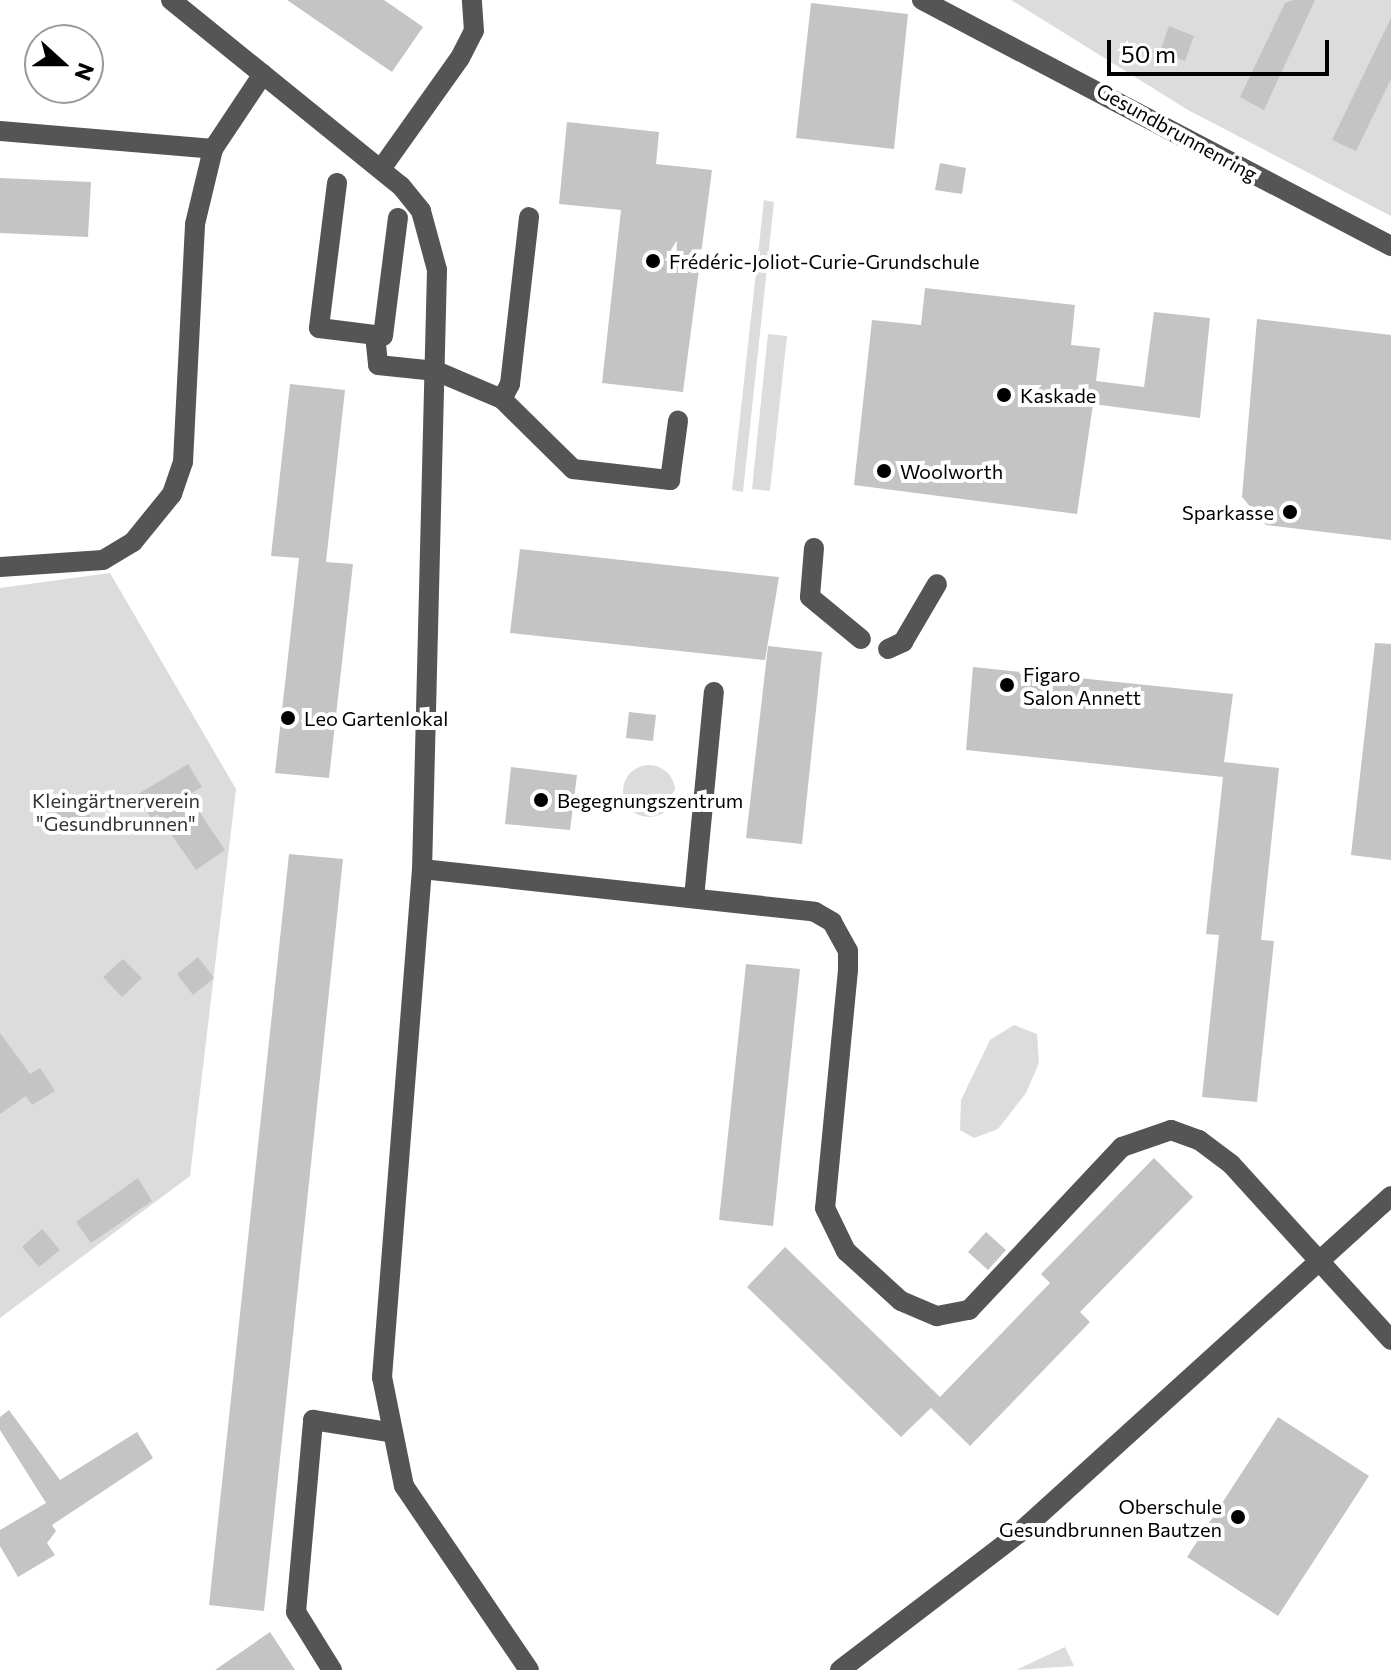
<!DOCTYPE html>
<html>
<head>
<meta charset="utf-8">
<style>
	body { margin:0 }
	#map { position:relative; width:1391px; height:1670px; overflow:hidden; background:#fff; font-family:Commissioner,sans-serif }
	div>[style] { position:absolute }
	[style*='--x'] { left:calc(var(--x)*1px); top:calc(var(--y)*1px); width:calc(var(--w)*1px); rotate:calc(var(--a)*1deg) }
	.green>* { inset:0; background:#dcdcdc }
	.round { border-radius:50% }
	.building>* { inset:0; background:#c4c4c4 }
	.minor>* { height:20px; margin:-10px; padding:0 10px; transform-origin:10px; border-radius:10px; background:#555 }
	.dots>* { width:22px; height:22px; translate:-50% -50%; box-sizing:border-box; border:4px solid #fff; border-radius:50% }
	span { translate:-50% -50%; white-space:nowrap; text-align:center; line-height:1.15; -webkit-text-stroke:8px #fff; paint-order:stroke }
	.street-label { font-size:20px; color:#000 }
	.poi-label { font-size:20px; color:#000 }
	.left { translate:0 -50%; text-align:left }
	.right { translate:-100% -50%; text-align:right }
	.park-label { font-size:20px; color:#333 }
	.north { position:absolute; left:24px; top:24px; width:80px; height:80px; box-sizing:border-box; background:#fff; border:2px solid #999; border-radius:50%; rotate:111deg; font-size:22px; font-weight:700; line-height:32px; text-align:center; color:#000 }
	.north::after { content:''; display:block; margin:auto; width:28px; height:36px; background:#000; clip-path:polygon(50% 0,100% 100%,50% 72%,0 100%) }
	.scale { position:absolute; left:1107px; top:40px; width:222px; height:36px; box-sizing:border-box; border:4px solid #000; border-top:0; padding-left:10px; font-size:24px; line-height:28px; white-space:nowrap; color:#000; -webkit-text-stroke:6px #fff; paint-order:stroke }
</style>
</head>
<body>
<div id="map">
	<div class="green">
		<div style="clip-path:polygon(1011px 0,1391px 0,1391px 216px,1188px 110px)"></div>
		<div style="clip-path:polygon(764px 200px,774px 202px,743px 492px,732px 490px)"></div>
		<div style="clip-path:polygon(768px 334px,787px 336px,770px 491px,752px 489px)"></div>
		<div style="clip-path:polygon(110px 573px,236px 789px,190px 1176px,0 1318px,0 588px)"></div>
		<div class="round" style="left:623px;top:765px;width:52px;height:52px"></div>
		<div style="clip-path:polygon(1014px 1025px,1037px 1034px,1039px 1063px,1026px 1093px,998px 1129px,974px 1138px,960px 1130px,961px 1100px,990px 1040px)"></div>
		<div style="clip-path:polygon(1065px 1647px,1074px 1666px,1016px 1670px)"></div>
	</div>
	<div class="building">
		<div style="clip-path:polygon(287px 0,384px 0,423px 27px,392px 72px)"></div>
		<div style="clip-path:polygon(1293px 0,1315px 0,1264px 110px,1240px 97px,1285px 3px)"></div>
		<div style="clip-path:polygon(811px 3px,908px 14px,894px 149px,796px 138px)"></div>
		<div style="clip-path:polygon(1391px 18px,1391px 79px,1356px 151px,1332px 140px)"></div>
		<div style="clip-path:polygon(1169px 26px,1194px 36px,1185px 61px,1160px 52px)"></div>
		<div style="clip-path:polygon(567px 122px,659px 132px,656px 164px,712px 170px,683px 392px,602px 383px,621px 210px,559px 204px)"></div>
		<div style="clip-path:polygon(940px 163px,966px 168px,962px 194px,935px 190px)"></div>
		<div style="clip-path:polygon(0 178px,91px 182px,88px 237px,0 233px)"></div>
		<div style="clip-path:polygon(925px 288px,1075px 305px,1071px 345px,1100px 348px,1096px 381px,1144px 387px,1154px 312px,1210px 318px,1200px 418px,1093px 404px,1077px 514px,854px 485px,872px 320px,921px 325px)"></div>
		<div style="clip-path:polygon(1257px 319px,1391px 335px,1391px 540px,1266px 525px,1242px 497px)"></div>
		<div style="clip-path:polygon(290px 384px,345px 390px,326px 562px,353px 564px,329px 778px,275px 773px,299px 558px,271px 556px)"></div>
		<div style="clip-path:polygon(520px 549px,779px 577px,765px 660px,510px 633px)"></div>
		<div style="clip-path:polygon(1375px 643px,1391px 644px,1391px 860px,1351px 855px)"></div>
		<div style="clip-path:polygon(768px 646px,822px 652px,802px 844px,746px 838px)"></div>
		<div style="clip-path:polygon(973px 667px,1233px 694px,1224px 762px,1279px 768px,1261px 940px,1274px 941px,1257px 1102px,1202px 1097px,1219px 935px,1206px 934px,1223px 777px,966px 750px)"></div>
		<div style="clip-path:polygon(629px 712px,656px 715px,653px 741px,626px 738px)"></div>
		<div style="clip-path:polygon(188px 764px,202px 787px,188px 795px,225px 850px,196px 870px,157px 814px,151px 818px,135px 796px)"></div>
		<div style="clip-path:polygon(511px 767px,577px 775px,570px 830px,505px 824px)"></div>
		<div style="clip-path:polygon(76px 794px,91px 817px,69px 832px,54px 809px)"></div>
		<div style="clip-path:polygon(289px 854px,343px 859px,264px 1611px,209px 1605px)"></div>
		<div style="clip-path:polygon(198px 957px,214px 978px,193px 995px,177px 974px)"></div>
		<div style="clip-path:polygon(123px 959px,142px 978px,122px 997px,103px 977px)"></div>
		<div style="clip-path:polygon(746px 964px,800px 969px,773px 1226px,719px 1220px)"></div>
		<div style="clip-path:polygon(0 1033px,30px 1074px,40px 1068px,55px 1091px,32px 1105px,26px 1096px,0 1114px)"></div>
		<div style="clip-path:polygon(1154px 1158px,1193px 1197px,1080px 1312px,1090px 1322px,970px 1446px,931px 1408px,901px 1437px,747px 1287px,785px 1247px,940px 1397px,1050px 1283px,1041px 1274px)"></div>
		<div style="clip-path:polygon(138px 1178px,152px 1201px,91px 1243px,76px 1222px)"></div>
		<div style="clip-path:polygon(42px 1229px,60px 1250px,39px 1267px,22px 1247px)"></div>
		<div style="clip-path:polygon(986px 1232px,1006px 1250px,988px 1270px,968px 1252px)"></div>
		<div style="clip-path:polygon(9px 1410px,60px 1480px,137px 1432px,153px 1458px,52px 1525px,56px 1531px,47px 1543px,55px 1555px,18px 1577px,0 1546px,0 1530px,46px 1503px,0 1430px,0 1417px)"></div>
		<div style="clip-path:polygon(1278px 1417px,1369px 1476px,1278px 1616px,1187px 1557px)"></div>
		<div style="clip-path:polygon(270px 1632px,295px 1670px,215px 1670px)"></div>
	</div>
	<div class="minor">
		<div style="--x:171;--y:0;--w:296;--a:39"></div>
		<div style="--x:401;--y:186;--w:32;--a:51"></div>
		<div style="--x:421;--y:211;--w:61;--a:74.8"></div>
		<div style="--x:437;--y:270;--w:599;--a:91.43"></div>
		<div style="--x:422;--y:869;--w:510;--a:94.5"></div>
		<div style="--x:382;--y:1377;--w:111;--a:78.6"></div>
		<div style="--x:404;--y:1486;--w:222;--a:55.8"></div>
		<div style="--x:922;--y:0;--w:530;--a:27.68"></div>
		<div style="--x:0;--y:131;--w:214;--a:4.8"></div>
		<div style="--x:213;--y:149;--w:90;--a:-56.3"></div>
		<div style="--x:381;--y:169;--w:136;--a:-54.6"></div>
		<div style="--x:460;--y:58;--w:30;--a:-63"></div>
		<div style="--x:474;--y:31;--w:31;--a:-94"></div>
		<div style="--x:337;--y:183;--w:146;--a:97.1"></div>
		<div style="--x:319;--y:328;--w:64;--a:7.1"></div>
		<div style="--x:383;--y:336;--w:119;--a:-82.8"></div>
		<div style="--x:375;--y:335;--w:30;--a:84"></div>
		<div style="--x:378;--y:365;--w:58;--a:5.9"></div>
		<div style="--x:436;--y:371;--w:72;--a:23"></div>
		<div style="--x:502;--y:399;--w:100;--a:44.6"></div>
		<div style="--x:573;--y:469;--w:98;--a:6.5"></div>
		<div style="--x:670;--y:480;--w:60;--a:-82.3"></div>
		<div style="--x:502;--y:399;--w:17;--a:-62"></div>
		<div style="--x:510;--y:384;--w:168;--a:-83.5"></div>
		<div style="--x:814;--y:548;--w:49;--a:94.7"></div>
		<div style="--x:810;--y:597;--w:66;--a:39.5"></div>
		<div style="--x:0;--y:567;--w:103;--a:-3.9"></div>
		<div style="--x:103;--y:560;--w:35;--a:-31"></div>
		<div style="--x:133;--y:542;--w:62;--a:-50.9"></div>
		<div style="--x:172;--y:494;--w:34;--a:-71"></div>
		<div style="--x:183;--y:462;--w:238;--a:-87.1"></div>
		<div style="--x:195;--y:224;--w:77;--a:-76.5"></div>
		<div style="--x:888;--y:649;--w:17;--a:-25"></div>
		<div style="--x:903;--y:642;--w:67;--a:-59.6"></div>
		<div style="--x:422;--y:869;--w:395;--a:6.2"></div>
		<div style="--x:815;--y:912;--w:20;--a:30"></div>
		<div style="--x:832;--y:922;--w:33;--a:61"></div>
		<div style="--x:848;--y:951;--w:19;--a:90"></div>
		<div style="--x:848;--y:970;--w:239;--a:95.5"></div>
		<div style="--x:825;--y:1208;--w:48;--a:64"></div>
		<div style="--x:846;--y:1251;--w:74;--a:42.3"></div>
		<div style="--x:901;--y:1301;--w:39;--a:23"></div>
		<div style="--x:937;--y:1316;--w:33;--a:-11"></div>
		<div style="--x:969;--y:1310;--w:224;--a:-46.8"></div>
		<div style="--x:1122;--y:1147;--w:52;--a:-19.1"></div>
		<div style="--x:1171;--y:1130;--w:30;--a:20"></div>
		<div style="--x:1199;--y:1140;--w:40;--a:37"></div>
		<div style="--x:1231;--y:1164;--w:238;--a:47.7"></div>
		<div style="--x:694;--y:898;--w:207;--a:-84.5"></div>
		<div style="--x:332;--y:1670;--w:68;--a:-121.8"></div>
		<div style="--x:296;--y:1612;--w:193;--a:-84.9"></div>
		<div style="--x:313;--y:1420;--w:77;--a:9"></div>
		<div style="--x:840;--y:1670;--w:225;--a:-37.4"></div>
		<div style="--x:1019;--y:1533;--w:502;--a:-42.17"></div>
	</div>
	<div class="dots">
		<div style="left:653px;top:261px;background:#000"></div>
		<div style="left:1004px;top:395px;background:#000"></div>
		<div style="left:884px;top:471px;background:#000"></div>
		<div style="left:1290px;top:512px;background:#000"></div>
		<div style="left:1007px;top:685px;background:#000"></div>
		<div style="left:288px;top:718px;background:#000"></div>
		<div style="left:541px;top:800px;background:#000"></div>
		<div style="left:1238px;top:1517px;background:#000"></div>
	</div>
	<div class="street-label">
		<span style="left:1177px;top:132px;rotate:29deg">Gesundbrunnenring</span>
	</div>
	<div class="poi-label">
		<span class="left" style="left:669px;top:261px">Frédéric-Joliot-Curie-Grundschule</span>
		<span class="left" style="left:1020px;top:395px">Kaskade</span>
		<span class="left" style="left:900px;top:471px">Woolworth</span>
		<span class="right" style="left:1274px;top:512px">Sparkasse</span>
		<span class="left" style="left:1023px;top:686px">Figaro<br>Salon Annett</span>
		<span class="left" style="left:304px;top:718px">Leo Gartenlokal</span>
		<span class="left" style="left:557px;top:800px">Begegnungszentrum</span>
		<span class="right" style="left:1222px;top:1518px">Oberschule<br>Gesundbrunnen Bautzen</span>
	</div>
	<div class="park-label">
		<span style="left:116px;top:812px">Kleingärtnerverein<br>"Gesundbrunnen"</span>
	</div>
	<div class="north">N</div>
	<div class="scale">50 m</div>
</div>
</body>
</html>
